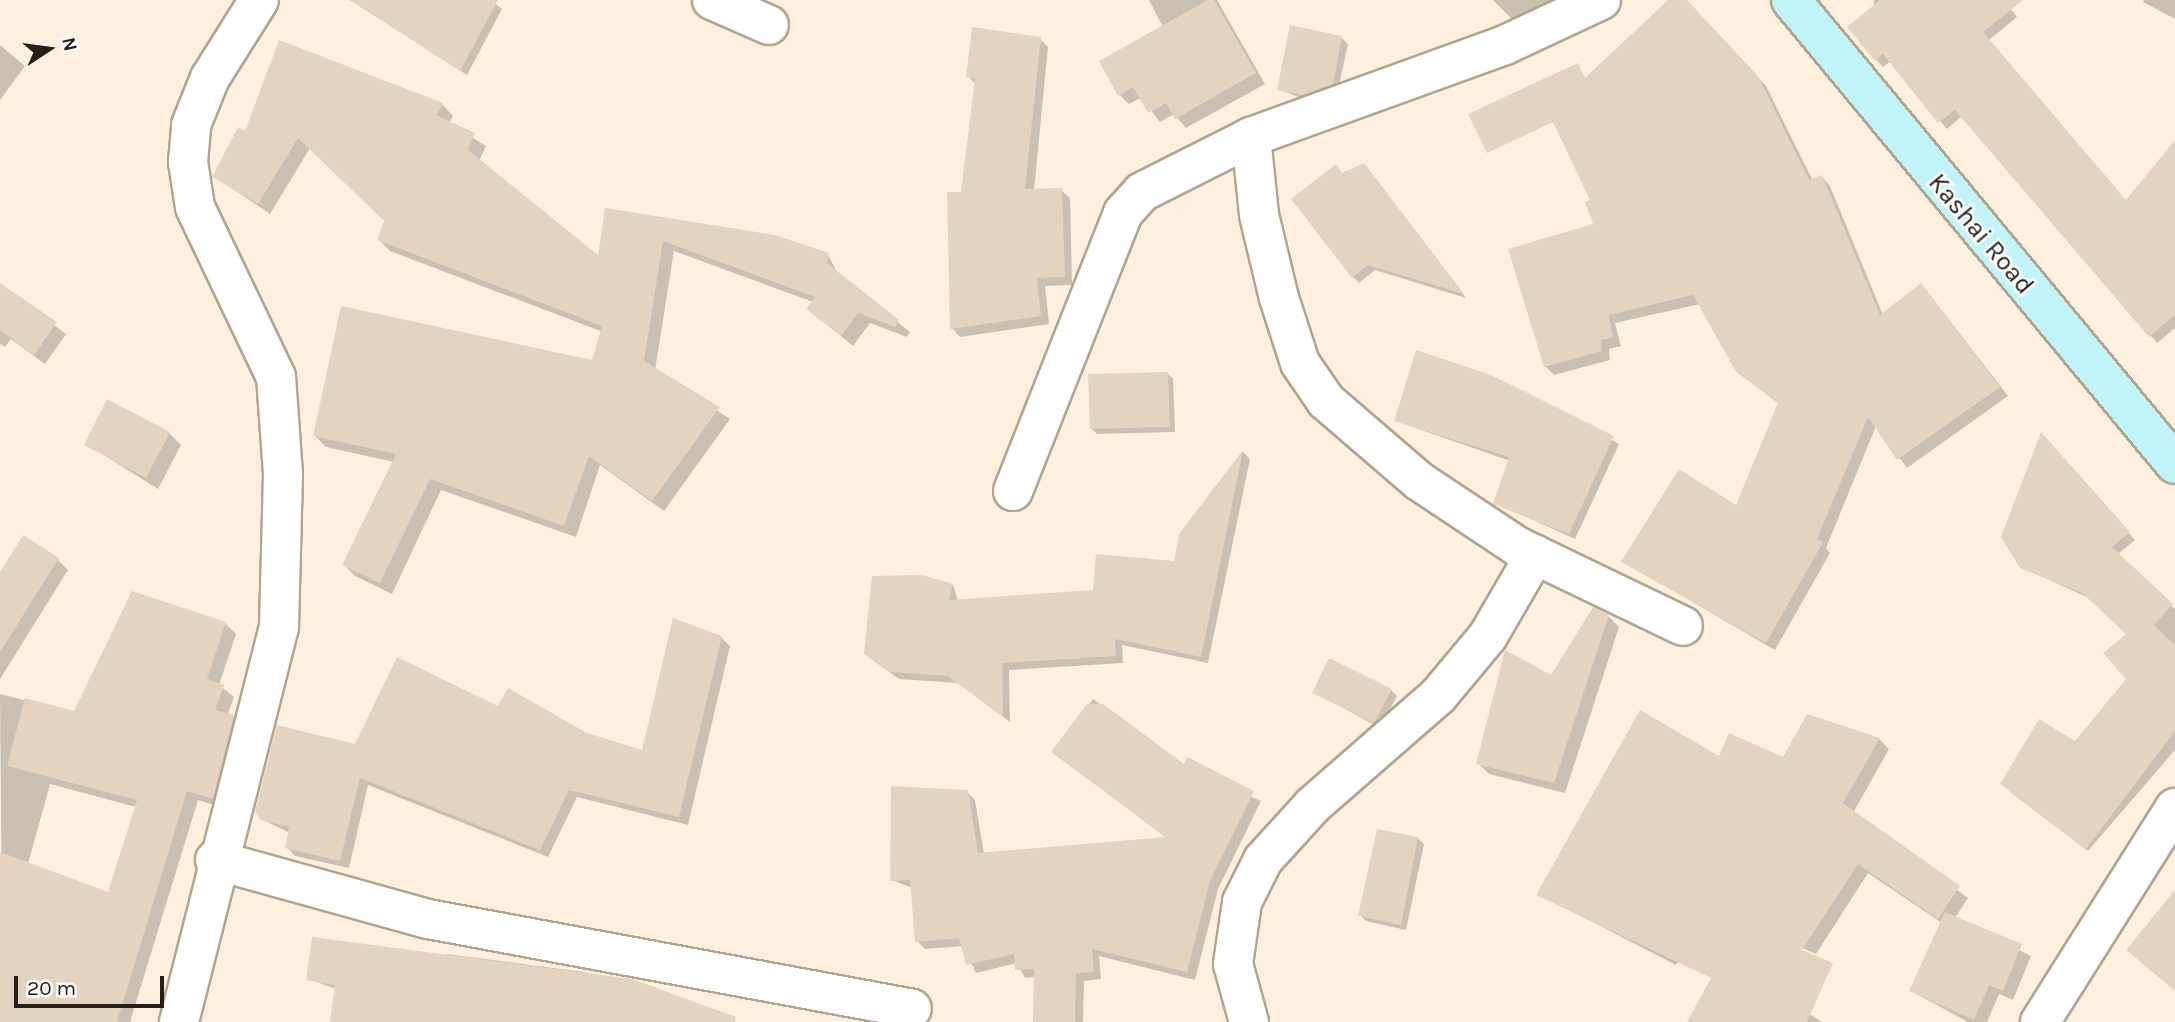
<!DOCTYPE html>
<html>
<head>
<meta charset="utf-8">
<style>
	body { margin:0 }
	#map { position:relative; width:2175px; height:1022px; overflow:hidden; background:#fdf0de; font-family:Karla,sans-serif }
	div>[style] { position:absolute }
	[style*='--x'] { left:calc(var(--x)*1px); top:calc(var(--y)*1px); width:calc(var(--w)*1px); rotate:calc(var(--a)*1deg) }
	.shadow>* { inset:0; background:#0003 }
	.building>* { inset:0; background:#e4d3be }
	.roads { filter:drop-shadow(2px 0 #b3a48f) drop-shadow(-2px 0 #b3a48f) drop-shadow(0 2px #b3a48f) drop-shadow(0 -2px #b3a48f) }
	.street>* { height:38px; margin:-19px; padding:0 19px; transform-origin:19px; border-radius:19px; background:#fff }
	.secondary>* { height:38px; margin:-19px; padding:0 19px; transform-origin:19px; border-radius:19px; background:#c0f4f9 }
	span { translate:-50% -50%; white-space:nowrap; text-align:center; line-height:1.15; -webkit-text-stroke:5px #fff; paint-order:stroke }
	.street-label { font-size:26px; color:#262018 }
	.north { position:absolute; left:14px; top:14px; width:70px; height:70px; -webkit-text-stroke:5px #fff; paint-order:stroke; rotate:77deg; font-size:19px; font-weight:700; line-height:28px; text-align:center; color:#262018 }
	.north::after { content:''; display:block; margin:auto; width:24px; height:32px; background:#262018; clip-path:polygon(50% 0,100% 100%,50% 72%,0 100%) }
	.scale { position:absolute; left:14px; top:976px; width:150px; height:32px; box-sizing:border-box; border:4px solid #262018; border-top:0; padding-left:9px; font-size:21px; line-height:24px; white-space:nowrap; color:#262018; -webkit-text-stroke:5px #fff; paint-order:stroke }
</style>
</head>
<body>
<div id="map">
	<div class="shadow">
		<div style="clip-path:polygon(350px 0,491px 0,502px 9px,467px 75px)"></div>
		<div style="clip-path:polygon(1149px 0,1217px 0,1265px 84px,1186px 128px,1174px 114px,1160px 122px,1141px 98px,1129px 104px,1119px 94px,1163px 27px)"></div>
		<div style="clip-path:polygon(1493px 0,1562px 0,1523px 30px)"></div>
		<div style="clip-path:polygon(1670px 0,1685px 0,1766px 86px,1813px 181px,1822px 177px,1830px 186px,1883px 315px,1930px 295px,2008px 396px,1907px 468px,1876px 426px,1826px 548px,1830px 553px,1775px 650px,1624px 562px,1737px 508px,1779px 404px,1737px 371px,1700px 304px,1615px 323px,1621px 346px,1609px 349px,1610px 360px,1554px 375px,1545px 366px,1595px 226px,1592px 201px)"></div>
		<div style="clip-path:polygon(1874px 0,2004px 0,2017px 17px,1989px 40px,2127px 202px,2175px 143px,2175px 328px,2157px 343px,1962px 116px,1947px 129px,1891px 61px,1883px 67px,1876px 60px)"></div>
		<div style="clip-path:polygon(2175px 0,2175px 19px,2143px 2px,2144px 0)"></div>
		<div style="clip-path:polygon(1342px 38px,1348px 44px,1338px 90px,1309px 101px,1278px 89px)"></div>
		<div style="clip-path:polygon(1040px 39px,1048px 47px,1034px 190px,1061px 190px,1070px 198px,1072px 285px,1045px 286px,1049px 324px,960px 337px,952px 328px,976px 85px,968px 76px)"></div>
		<div style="clip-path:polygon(0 45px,25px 66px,0 100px)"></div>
		<div style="clip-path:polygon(442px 104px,453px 116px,449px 123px,486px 146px,479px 161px,599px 259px,606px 210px,828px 255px,838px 274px,910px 332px,907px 337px,870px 323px,853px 346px,808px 309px,813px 302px,674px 251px,655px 370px,730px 419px,664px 511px,600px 465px,576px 537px,441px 490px,392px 594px,355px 576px,344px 565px,394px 462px,326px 447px,315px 436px,594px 362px,603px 332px,390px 251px,379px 240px,386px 221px,310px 148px,270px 214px,215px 177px,246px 134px)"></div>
		<div style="clip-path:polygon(1370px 171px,1466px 298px,1375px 270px,1359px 283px,1353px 277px,1343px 174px)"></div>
		<div style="clip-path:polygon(0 285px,66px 334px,45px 364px,11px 339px,5px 347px,0 344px)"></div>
		<div style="clip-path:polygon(1167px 373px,1173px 379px,1175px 432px,1097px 434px,1091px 428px)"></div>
		<div style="clip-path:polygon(1491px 376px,1619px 444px,1575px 539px,1495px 503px,1510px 461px,1396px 421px)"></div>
		<div style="clip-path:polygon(169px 433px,181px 445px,158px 489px,86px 444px)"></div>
		<div style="clip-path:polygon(2048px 441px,2135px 540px,2118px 554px,2175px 609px,2175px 750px,2088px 851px,2009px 791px,2076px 744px,2128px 679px,2128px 634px,2091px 599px,2021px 567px)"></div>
		<div style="clip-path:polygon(1243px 452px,1250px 459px,1208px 663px,1122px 645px,1123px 663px,1009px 670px,1010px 722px,958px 683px,899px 679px,874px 661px,953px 585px,958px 601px,1095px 592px,1175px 563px,1181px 535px)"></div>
		<div style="clip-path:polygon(57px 559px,68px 570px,0 679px,0 575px)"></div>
		<div style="clip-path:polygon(1608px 616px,1619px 627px,1565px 793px,1489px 774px,1478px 763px)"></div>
		<div style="clip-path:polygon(evenodd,225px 623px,236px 634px,219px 685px,234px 697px,228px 713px,244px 727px,223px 808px,198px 800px,130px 1022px,3px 1022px,0 694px,75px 713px,225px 623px,50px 784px,136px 807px,109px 894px,28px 864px,50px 784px)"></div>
		<div style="clip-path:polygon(721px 637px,730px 646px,688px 825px,577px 797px,548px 857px,368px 785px,349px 868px,295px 856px,287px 847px,290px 833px,261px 819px,356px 746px,498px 708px,644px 752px)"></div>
		<div style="clip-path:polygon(1391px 690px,1397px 696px,1380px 728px,1314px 692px)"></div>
		<div style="clip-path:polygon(1093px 699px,1184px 767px,1261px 801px,1218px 889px,1195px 980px,1099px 956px,1101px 979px,1084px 981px,1083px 1022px,1035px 1022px,1035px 977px,1025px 978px,1017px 963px,976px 973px,963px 946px,925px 949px,917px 941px,912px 888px,892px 880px,967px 792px,975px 800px,984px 854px,1168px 839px,1053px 752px)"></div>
		<div style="clip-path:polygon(1879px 739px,1889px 749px,1853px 813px,1968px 898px,1955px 918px,2031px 956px,2013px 1000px,1999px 994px,1987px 1022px,1968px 1022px,1911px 991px,1942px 923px,1868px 873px,1816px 954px,1708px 906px,1676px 965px,1538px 894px,1720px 758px,1784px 759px)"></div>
		<div style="clip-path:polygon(1418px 838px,1424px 844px,1406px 930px,1366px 921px,1360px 915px)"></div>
		<div style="clip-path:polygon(447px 954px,584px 972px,706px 1008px,709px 1022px,336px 1022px,336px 989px,308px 979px,446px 961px)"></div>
		<div style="clip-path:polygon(1722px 959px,1822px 1022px,1689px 1022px)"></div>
	</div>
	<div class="building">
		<div style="clip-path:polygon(351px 0,498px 0,460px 71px)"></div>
		<div style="clip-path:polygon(1208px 0,1214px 0,1256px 73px,1175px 119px,1166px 103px,1148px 113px,1133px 87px,1118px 96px,1099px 61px)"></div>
		<div style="clip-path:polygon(1668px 0,1687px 0,1758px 76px,1809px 180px,1822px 175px,1880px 315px,1921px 283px,2000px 387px,1897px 460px,1868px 417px,1817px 539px,1823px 542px,1766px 643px,1621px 562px,1679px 469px,1736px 505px,1778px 403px,1736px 372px,1693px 295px,1608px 315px,1613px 337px,1601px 340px,1602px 351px,1544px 367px,1508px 249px,1593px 224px,1585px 202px,1590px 200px,1553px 122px,1487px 153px,1468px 114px,1578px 63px,1585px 78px)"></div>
		<div style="clip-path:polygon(1880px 0,2023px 0,1983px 32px,2126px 200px,2175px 140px,2175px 315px,2149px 337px,1955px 110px,1938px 123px,1883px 54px,1875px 61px,1847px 27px)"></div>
		<div style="clip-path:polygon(1290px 25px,1342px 36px,1333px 84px,1302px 95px,1277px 90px)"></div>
		<div style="clip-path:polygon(972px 27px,1041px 37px,1025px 189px,1062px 188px,1065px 277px,1037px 278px,1041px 316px,950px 329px,947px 192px,961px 192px,975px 78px,966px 77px)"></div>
		<div style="clip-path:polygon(279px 40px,443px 103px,436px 115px,475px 133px,468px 150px,598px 255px,605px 208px,775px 235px,829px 253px,827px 263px,899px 320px,895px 327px,858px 313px,841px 336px,806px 309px,815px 297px,663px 241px,644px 361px,720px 407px,652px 501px,589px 456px,564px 526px,430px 479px,380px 583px,342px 565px,396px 454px,313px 436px,341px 306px,592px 360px,602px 326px,377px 240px,384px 221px,298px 138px,258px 204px,212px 177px,238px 127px,245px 131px)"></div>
		<div style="clip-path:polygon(1364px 163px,1464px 294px,1368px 265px,1352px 278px,1291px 199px,1336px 164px,1342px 173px)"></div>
		<div style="clip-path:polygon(0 283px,57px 322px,34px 355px,0 330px)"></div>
		<div style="clip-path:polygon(1416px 350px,1491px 375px,1614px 436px,1569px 534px,1493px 504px,1509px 457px,1394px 421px)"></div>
		<div style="clip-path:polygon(1168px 372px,1170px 427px,1090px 429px,1088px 374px)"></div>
		<div style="clip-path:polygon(107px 399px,170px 432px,146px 478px,84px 445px)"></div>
		<div style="clip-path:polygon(2041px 432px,2130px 532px,2112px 547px,2173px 604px,2154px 625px,2175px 645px,2175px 731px,2086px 849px,2000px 784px,2039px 719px,2075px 741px,2126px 679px,2103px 653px,2126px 634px,2082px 593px,2020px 568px,2001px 537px)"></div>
		<div style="clip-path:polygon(1243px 450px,1201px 657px,1115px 639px,1116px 656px,1002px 663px,1003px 717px,948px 676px,889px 672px,864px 654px,872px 576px,922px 575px,953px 584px,949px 600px,1093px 590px,1096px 554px,1174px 561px,1179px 534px)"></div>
		<div style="clip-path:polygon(23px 535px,59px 558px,0 652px,0 572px)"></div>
		<div style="clip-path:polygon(132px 591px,226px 622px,207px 679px,224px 685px,215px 710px,234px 715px,213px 799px,187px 791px,117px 1022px,0 1022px,0 852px,108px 892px,137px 800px,7px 766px,25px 698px,74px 711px)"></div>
		<div style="clip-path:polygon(1593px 607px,1609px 615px,1554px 783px,1476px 764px,1505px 650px,1551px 675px)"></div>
		<div style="clip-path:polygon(673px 618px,722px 636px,679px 817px,569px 790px,540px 850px,360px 778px,340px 861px,285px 848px,289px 827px,260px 820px,255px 812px,277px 725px,355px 744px,397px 657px,498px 706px,508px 688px,587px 733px,642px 750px)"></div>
		<div style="clip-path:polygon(1329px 658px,1392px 689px,1374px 723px,1312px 693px)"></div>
		<div style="clip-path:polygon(1087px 704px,1103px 704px,1184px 764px,1187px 757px,1254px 791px,1210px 881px,1187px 972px,1092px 949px,1094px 972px,1076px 973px,1075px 1022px,1033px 1022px,1034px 969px,1015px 970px,1014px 954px,966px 965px,959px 938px,915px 942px,910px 880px,890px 881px,891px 786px,968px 790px,978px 853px,1166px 837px,1051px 752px)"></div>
		<div style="clip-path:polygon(1640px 710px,1719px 756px,1729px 733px,1783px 757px,1807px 714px,1880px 738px,1843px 803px,1960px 886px,1938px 919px,1858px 864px,1802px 950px,1833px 963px,1807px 1022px,1687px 1022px,1711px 978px,1536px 895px)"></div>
		<div style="clip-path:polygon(1377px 829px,1418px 837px,1401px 925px,1358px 916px)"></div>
		<div style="clip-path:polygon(2175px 890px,2175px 991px,2126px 950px)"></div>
		<div style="clip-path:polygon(1945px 912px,2022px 944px,2003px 991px,1989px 985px,1974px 1020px,1909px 991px)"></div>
		<div style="clip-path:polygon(312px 937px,632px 979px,736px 1017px,735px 1022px,330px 1022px,335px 985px,306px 980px)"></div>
	</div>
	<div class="roads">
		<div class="street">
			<div style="--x:712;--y:0;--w:62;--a:23.7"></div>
			<div style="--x:1251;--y:137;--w:78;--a:84.1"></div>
			<div style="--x:1259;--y:215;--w:85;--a:76.5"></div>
			<div style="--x:1279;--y:298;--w:68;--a:72.1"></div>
			<div style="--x:1300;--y:363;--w:46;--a:55.6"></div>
			<div style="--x:1326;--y:401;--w:123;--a:40.7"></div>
			<div style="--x:1419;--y:481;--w:118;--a:33.6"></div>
			<div style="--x:1517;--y:546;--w:184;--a:25.7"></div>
			<div style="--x:1013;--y:491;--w:299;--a:-68.4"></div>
			<div style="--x:1123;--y:213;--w:28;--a:-48"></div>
			<div style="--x:1142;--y:192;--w:122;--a:-26.8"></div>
			<div style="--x:1251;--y:137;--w:270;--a:-19.9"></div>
			<div style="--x:1505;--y:45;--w:106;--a:-25.1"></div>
			<div style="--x:215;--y:860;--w:221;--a:15.5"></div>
			<div style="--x:428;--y:919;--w:492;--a:10.5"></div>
			<div style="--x:179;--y:1022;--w:407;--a:-75.8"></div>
			<div style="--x:279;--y:627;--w:153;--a:-88.5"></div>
			<div style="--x:283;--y:474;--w:97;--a:-94.1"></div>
			<div style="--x:276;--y:377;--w:188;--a:-115.5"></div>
			<div style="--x:195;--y:207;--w:46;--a:-98.8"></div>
			<div style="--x:188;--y:162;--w:37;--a:-85"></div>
			<div style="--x:191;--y:125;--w:51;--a:-68"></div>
			<div style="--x:210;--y:78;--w:92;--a:-57.9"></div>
			<div style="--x:1249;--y:1022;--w:60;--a:-105.4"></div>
			<div style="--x:1233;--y:964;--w:63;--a:-81.7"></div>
			<div style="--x:1242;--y:902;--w:47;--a:-63.4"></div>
			<div style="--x:1263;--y:860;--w:74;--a:-47.7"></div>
			<div style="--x:1313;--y:805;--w:166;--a:-41.1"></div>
			<div style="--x:1438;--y:696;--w:78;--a:-50.2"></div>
			<div style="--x:1488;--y:636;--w:94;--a:-59.9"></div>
			<div style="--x:2040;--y:1022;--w:253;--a:-57.8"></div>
		</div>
		<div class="secondary">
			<div style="--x:1791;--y:0;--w:602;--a:50.39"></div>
		</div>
	</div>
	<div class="street-label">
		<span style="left:1981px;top:234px;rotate:50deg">Kashai Road</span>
	</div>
	<div class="north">N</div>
	<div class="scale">20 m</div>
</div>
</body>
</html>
